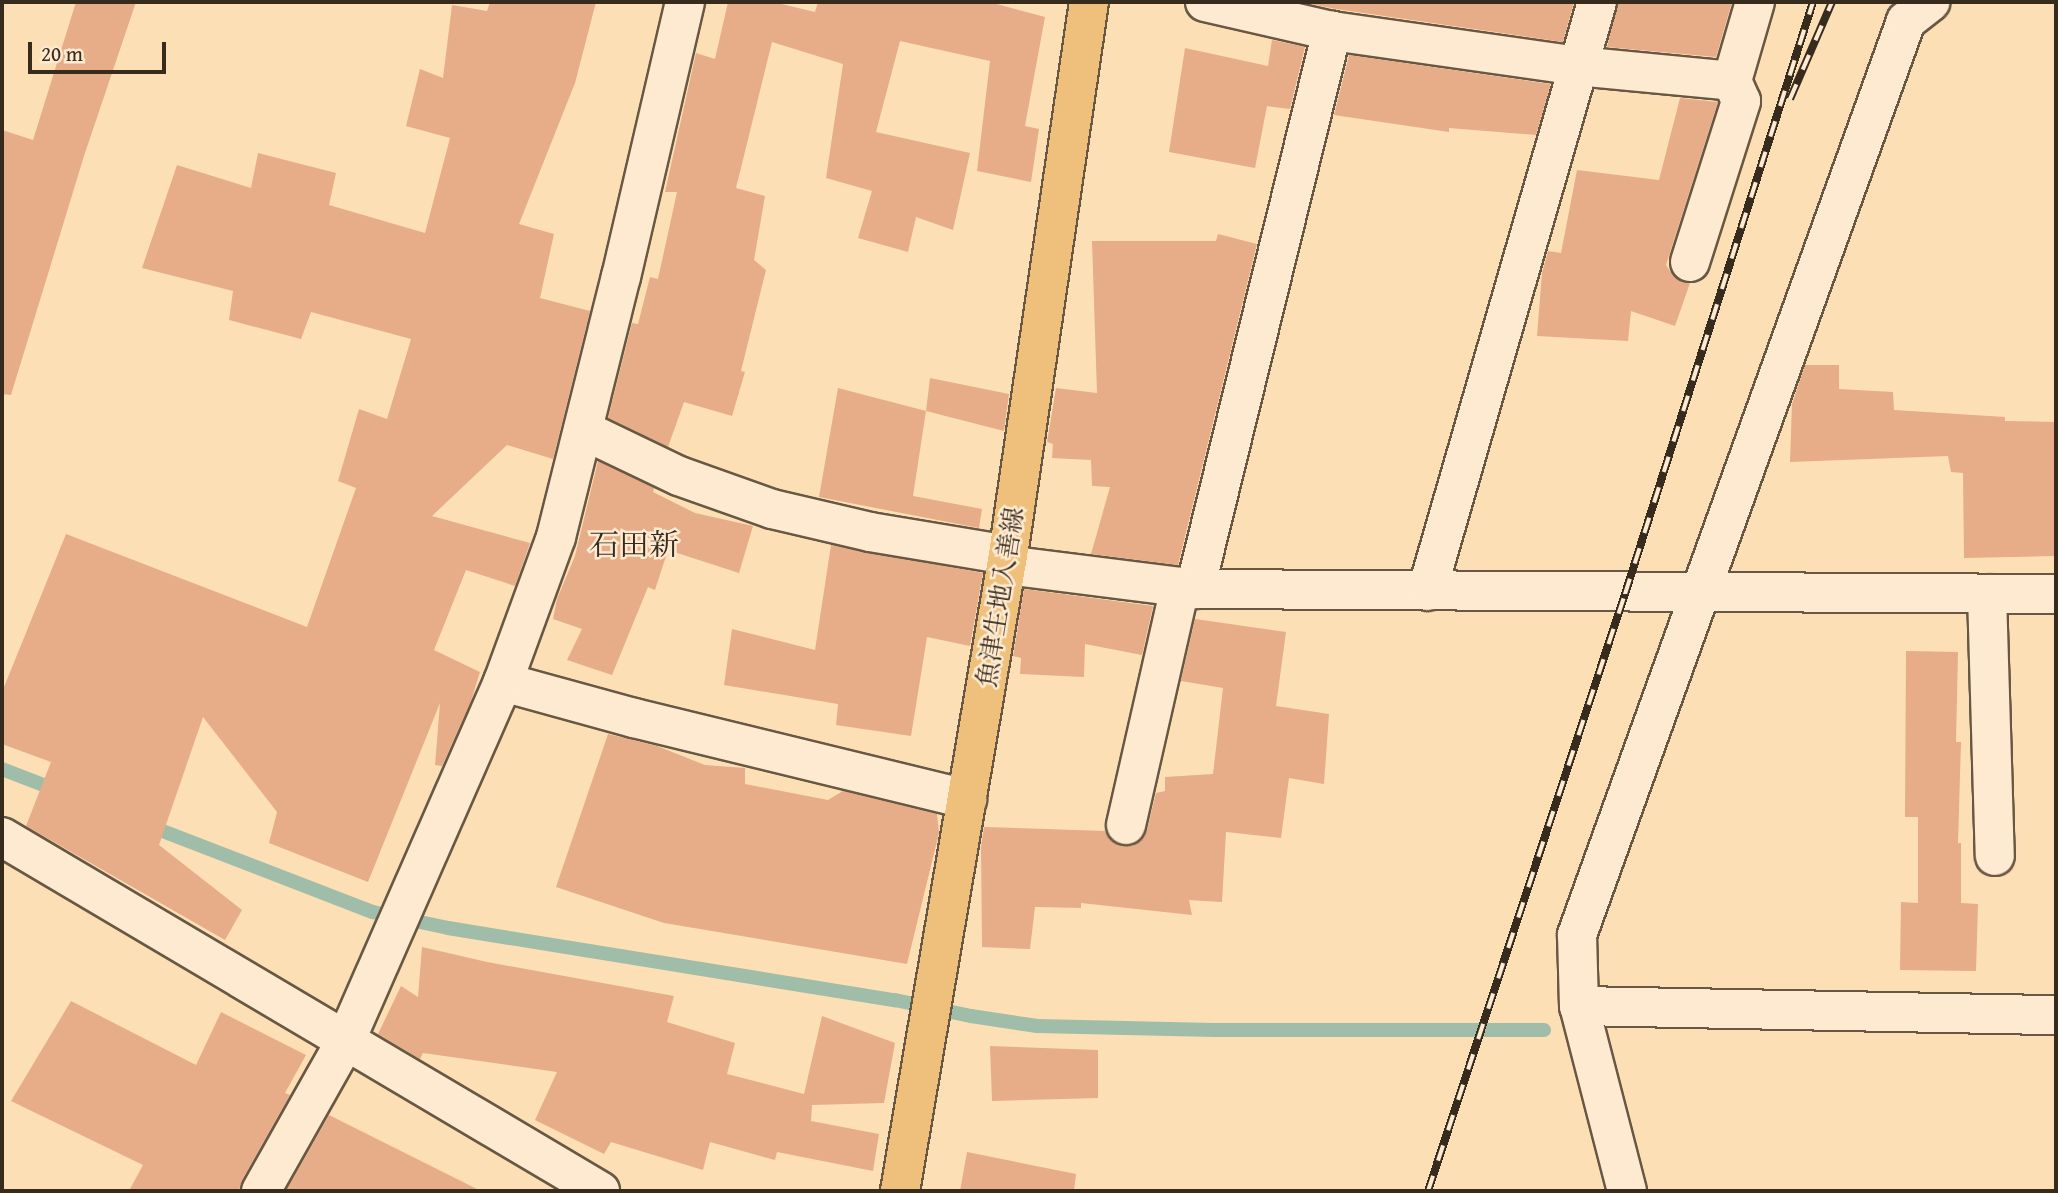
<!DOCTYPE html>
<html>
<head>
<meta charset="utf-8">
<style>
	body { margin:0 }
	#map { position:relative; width:2058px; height:1193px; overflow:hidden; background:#fddfb6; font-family:"Gentium Book Plus","Noto Serif JP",serif }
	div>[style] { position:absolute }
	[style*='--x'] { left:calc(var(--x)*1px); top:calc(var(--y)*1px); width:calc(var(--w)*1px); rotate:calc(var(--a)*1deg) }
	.stream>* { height:14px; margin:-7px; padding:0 7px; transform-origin:7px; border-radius:7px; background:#a0bda9 }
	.building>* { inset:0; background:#e7ac88 }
	.roads { filter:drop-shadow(2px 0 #685843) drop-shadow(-2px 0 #685843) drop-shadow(0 2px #685843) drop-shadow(0 -2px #685843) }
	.minor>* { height:38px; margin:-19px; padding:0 19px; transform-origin:19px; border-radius:19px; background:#feead0 }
	.primary>* { height:38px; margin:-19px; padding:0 19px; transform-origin:19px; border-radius:19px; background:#eec07b }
	.rail>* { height:8px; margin-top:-4px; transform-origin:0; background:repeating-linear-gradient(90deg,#feead0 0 16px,#362b1d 0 32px); box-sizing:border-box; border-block:2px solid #362b1d }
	span { translate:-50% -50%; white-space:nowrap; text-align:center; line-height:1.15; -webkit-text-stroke:5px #feead0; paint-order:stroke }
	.street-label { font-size:26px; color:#362b1d }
	.quarter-label { font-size:30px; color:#362b1d }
	.frame { position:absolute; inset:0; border:4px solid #362b1d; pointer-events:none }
	.scale { position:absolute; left:28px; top:42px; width:138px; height:32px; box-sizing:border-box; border:4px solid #362b1d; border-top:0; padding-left:9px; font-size:21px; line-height:24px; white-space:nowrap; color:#362b1d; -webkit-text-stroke:5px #feead0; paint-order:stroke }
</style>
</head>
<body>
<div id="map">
	<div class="stream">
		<div style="--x:2;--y:769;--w:61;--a:21.1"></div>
		<div style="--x:147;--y:825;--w:242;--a:21.1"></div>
		<div style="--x:373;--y:912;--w:77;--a:12"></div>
		<div style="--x:448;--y:928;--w:453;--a:9.2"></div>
		<div style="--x:895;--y:1000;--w:78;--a:11.9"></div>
		<div style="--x:971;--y:1016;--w:67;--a:8.6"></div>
		<div style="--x:1037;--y:1026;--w:177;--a:1.3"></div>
		<div style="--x:1214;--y:1030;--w:330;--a:0"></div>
	</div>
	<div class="building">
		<div style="clip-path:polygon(76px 2px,136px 2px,84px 156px,11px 395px,2px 394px,2px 130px,33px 140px)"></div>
		<div style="clip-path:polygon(490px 2px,596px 2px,575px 83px,519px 224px,554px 234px,540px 298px,590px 311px,553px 459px,507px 445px,432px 516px,530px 543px,515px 586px,466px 570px,434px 650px,480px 672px,471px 701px,442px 766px,435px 765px,440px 703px,368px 882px,269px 843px,277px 812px,203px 717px,159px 845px,242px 910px,225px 940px,26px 826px,51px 762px,2px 744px,2px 692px,66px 534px,307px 627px,356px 488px,338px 481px,359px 409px,387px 419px,411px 339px,311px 312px,301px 339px,229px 320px,233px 291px,142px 268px,177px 165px,251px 188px,258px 153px,336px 173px,329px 205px,425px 233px,450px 138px,406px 126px,420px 69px,443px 78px,452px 5px,487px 11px)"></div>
		<div style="clip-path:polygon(728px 2px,773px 2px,815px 12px,818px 2px,989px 2px,1045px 17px,1025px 126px,1039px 129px,1031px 182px,977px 171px,990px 61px,900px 41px,876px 132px,970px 153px,953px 230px,916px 217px,908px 252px,858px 238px,872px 191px,826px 178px,843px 64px,772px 42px,736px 188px,765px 196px,754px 260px,766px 270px,741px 371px,745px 372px,732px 416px,684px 402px,668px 447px,608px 418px,632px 323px,638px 324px,650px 277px,658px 279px,677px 192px,665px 192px,696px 53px,715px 59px)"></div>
		<div style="clip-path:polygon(1302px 2px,1574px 2px,1563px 42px,1336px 9px)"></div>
		<div style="clip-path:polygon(1618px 2px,1732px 2px,1716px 57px,1607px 47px)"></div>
		<div style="clip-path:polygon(1272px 40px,1305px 47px,1290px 109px,1267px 106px,1255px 168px,1169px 152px,1185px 48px,1268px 66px)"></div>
		<div style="clip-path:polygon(1349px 55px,1550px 84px,1550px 87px,1536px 135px,1449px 128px,1449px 132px,1334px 115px)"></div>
		<div style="clip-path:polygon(1680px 98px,1718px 102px,1666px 265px,1674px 277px,1690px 283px,1675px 326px,1631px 311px,1628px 341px,1537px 336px,1542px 273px,1548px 251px,1561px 253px,1577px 170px,1659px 180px)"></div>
		<div style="clip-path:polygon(1218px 234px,1257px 244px,1178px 565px,1091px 554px,1110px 487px,1092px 486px,1091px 460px,1052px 458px,1053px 444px,1047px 442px,1056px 388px,1097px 393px,1092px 241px,1216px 241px)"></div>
		<div style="clip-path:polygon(1805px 365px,1839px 365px,1839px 389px,1893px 392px,1894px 410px,2005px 417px,2005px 421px,2056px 422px,2056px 556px,1964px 558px,1963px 473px,1951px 472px,1948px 456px,1790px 462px,1792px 404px)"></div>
		<div style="clip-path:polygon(930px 378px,1009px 394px,1004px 431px,926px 411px)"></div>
		<div style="clip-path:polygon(838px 388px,926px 411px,913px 496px,982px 509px,979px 528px,819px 497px)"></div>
		<div style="clip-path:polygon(598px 461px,654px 488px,653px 492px,695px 513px,753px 526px,739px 573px,668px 550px,655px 590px,648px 587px,612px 675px,567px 660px,582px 629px,553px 619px,557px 599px,575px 556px)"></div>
		<div style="clip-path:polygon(831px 545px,983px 573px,970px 646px,927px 637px,911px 736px,836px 725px,838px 704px,724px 685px,732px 629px,815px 650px)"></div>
		<div style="clip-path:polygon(1024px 589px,1153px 606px,1142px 655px,1085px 644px,1084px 677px,1020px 674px,1021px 658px,1013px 656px)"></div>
		<div style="clip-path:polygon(1195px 619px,1286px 632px,1276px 706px,1329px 714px,1324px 784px,1289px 778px,1281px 838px,1226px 832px,1222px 902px,1189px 900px,1192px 915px,1081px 903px,1081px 908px,1035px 907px,1030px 949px,982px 947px,981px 847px,984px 827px,1105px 831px,1112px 841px,1122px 846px,1132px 846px,1142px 840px,1147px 830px,1156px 793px,1165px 791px,1165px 777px,1213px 774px,1223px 688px,1181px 681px)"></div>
		<div style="clip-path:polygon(1906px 651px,1958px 652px,1956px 742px,1961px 742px,1958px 843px,1961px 843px,1961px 903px,1978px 904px,1976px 971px,1900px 970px,1901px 902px,1918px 903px,1918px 817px,1905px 817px)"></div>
		<div style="clip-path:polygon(608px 734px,657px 746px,705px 765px,745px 768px,745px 784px,828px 800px,843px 791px,937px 814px,939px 833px,907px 964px,664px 923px,556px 887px)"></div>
		<div style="clip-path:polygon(422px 947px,487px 962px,674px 996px,667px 1022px,735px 1043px,727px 1074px,804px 1094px,822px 1016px,895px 1043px,884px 1103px,812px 1105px,811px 1121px,879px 1134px,873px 1171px,777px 1152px,775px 1160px,710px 1142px,703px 1170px,611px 1142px,604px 1154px,535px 1120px,557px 1072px,423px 1053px,420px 1059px,378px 1034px,401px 986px,418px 997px)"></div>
		<div style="clip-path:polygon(71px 1001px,196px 1065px,221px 1012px,306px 1055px,285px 1093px,290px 1095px,242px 1180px,239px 1191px,129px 1191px,143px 1165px,11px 1101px)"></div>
		<div style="clip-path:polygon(990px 1046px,1098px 1050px,1098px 1098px,992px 1101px)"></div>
		<div style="clip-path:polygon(329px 1115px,481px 1191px,286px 1191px)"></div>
		<div style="clip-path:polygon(967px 1152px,1076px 1174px,1074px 1191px,960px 1191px)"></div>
	</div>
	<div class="roads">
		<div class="minor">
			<div style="--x:1205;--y:2;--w:130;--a:12.9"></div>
			<div style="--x:1332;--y:31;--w:247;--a:8.1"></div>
			<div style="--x:1577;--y:66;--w:156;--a:5.5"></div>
			<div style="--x:1732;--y:81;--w:82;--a:-73.8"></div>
			<div style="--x:1690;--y:262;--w:169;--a:-72.4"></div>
			<div style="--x:1741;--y:101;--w:22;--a:-114"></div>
			<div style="--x:583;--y:430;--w:106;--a:25.6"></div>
			<div style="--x:679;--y:476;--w:99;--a:19.5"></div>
			<div style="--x:772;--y:509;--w:101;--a:13.2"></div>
			<div style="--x:870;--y:532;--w:140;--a:9.5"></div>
			<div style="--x:1006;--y:565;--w:191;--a:7.2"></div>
			<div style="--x:1195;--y:589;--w:861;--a:0.33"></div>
			<div style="--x:1195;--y:589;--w:575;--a:-76.21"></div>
			<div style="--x:1427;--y:591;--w:613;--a:-73.9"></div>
			<div style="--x:1987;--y:594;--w:262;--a:88.3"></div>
			<div style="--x:503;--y:682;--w:136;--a:15.4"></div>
			<div style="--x:634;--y:718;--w:343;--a:13.7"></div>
			<div style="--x:1126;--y:825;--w:244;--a:-77.2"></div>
			<div style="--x:2;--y:837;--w:695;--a:30.62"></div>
			<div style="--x:1579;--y:1006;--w:477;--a:1.1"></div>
			<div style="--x:261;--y:1191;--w:171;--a:-60.6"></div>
			<div style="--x:345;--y:1042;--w:393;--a:-66.3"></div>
			<div style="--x:503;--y:682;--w:154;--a:-69.9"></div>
			<div style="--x:556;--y:537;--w:268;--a:-76"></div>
			<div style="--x:621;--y:277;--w:282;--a:-76.9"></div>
			<div style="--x:1627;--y:1191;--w:191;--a:-104.5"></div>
			<div style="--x:1579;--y:1006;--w:71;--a:-91.6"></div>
			<div style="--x:1577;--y:935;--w:971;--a:-70.2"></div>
			<div style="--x:1906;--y:21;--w:31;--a:-38"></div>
		</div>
		<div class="primary">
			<div style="--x:900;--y:1191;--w:645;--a:-80.36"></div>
			<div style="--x:1008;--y:555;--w:559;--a:-81.67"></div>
		</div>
	</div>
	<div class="rail">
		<div style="--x:1790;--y:99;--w:106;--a:-66.6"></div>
		<div style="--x:1428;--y:1191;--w:629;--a:-71.74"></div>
		<div style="--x:1625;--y:594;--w:621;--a:-72.38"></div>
	</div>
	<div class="street-label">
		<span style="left:1000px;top:597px;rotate:-81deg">魚津生地入善線</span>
	</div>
	<div class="quarter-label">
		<span style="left:634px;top:544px">石田新</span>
	</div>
	<div class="frame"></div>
	<div class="scale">20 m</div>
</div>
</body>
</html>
